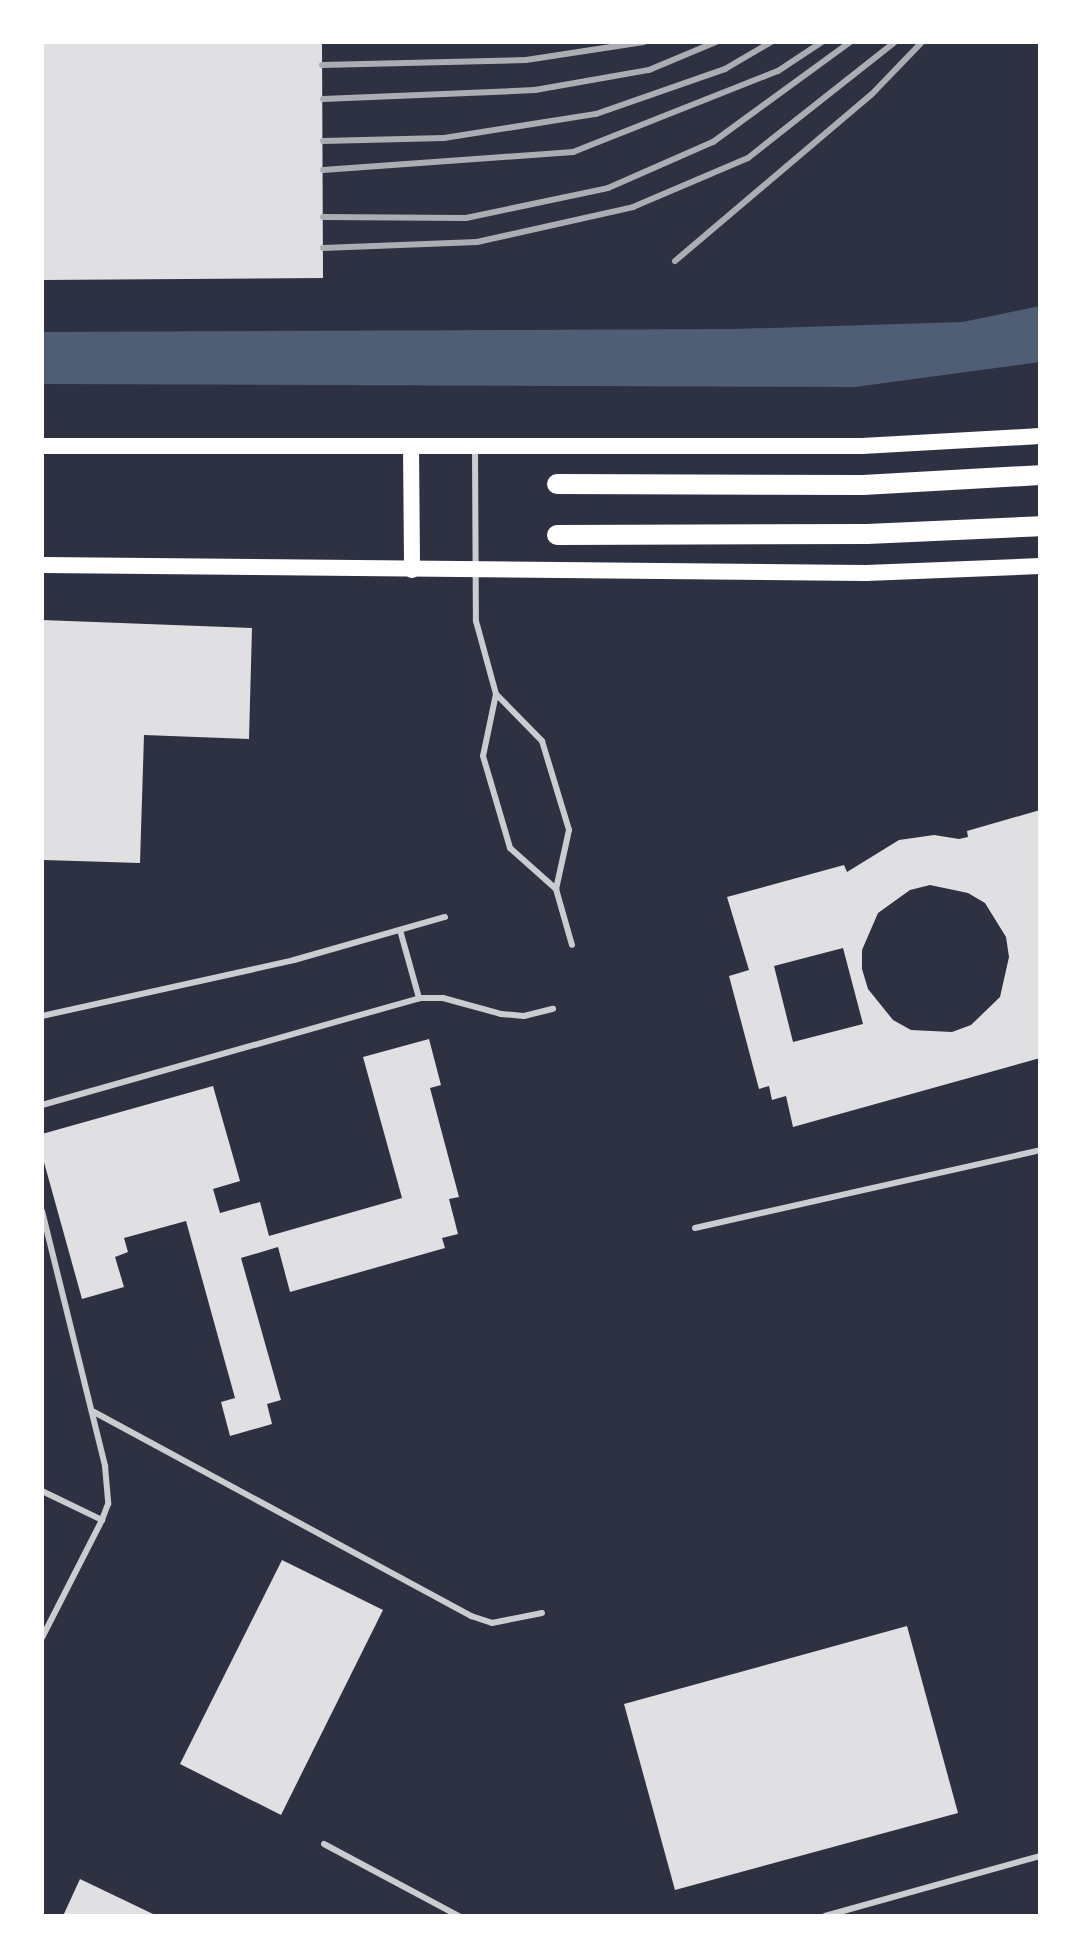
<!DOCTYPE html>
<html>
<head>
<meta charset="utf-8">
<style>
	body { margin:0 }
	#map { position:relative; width:1082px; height:1958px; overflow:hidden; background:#2d3142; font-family:Barlow,sans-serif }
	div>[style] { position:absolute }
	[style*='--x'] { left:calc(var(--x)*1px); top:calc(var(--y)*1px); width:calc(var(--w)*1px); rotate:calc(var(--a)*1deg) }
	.water>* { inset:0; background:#4f5d75 }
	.building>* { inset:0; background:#e0e0e3 }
	.service>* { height:6px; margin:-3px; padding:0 3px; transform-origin:3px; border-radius:3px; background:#caccd0 }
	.secondary>* { height:16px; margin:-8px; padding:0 8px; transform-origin:8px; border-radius:8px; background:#fff }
	.primary>* { height:20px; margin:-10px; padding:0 10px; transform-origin:10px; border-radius:10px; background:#fff }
	.rail>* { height:6px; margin:-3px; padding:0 3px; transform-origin:3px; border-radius:3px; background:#abadb3 }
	span { translate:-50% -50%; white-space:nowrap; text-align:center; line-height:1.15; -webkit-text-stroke:7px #fff; paint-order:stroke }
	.frame { position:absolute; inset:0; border:44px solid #fff; pointer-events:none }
</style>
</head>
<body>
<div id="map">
	<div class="water">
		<div style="clip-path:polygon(1040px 306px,1040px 362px,855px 387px,42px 384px,42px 332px,734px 329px,963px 322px)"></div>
	</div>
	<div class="building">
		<div style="clip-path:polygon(42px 42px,322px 42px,323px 278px,42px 280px)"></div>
		<div style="clip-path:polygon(42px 620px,252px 628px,249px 739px,144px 735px,140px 863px,44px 860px)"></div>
		<div style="clip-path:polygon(evenodd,1040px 810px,1040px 1058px,793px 1127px,786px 1096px,772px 1100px,769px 1086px,759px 1089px,729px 976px,749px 970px,727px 897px,844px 865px,847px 872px,899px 840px,934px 835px,959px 839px,968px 837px,967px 831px,1040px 810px,930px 885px,968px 893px,985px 903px,1006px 937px,1009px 957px,1000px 997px,971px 1025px,952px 1032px,911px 1030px,893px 1020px,868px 989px,862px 969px,862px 950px,878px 913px,910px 890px,930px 885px,1040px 810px,843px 948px,863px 1024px,793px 1042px,774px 966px,843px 948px)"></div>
		<div style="clip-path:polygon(429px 1039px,441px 1085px,430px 1088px,459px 1197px,449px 1199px,458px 1234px,442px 1238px,445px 1248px,290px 1292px,278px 1247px,241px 1258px,281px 1400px,267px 1404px,272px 1424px,230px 1436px,221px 1402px,235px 1398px,186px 1221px,124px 1238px,128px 1252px,115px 1257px,124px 1287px,82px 1299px,42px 1155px,42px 1134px,213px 1086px,240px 1181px,213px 1189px,220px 1213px,260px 1202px,269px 1236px,402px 1198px,363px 1057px)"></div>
		<div style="clip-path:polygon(282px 1560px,383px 1610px,281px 1815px,180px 1764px)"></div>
		<div style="clip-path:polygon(907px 1626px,958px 1813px,675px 1890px,624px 1704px)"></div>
		<div style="clip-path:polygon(80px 1879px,153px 1914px,152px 1916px,63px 1916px)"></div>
	</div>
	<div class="service">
		<div style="--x:475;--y:450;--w:171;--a:89.7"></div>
		<div style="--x:476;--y:621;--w:76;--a:74.7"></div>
		<div style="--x:496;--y:694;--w:63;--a:101.8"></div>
		<div style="--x:483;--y:756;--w:96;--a:73.6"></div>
		<div style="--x:510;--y:848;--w:62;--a:41.7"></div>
		<div style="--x:496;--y:694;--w:66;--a:45.6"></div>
		<div style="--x:542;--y:741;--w:93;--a:73.1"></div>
		<div style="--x:569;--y:830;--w:60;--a:102.4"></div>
		<div style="--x:556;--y:889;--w:58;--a:74.1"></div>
		<div style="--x:400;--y:930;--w:71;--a:74.4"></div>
		<div style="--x:42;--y:1016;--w:258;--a:-12.5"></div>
		<div style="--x:294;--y:960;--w:157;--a:-15.9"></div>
		<div style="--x:42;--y:1105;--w:392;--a:-15.8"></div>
		<div style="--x:419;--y:998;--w:24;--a:0"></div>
		<div style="--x:443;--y:998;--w:60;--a:15.4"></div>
		<div style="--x:501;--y:1014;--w:23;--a:5"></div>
		<div style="--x:524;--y:1016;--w:30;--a:-14"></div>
		<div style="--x:42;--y:1211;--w:263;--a:76.1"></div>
		<div style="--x:105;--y:1466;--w:38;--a:85"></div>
		<div style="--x:108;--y:1504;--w:17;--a:111"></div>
		<div style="--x:695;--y:1228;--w:354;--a:-12.7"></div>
		<div style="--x:94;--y:1412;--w:429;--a:28.4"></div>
		<div style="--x:471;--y:1616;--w:22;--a:18"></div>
		<div style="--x:492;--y:1623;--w:51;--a:-11.3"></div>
		<div style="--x:42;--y:1491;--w:67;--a:25.8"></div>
		<div style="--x:102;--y:1520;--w:132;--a:117"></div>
		<div style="--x:324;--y:1844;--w:153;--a:28.1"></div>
		<div style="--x:825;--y:1916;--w:223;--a:-15.6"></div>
	</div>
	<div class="secondary">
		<div style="--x:42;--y:446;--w:820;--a:0"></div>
		<div style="--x:862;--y:446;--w:178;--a:-3.2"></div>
		<div style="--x:411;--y:447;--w:123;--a:89.5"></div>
		<div style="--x:42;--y:565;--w:824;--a:0.56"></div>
		<div style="--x:866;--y:573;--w:174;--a:-2.3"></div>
	</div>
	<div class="primary">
		<div style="--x:557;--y:484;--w:306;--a:0.2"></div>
		<div style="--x:863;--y:485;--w:177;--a:-3.2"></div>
		<div style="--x:557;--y:535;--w:310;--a:-0.2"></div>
		<div style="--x:867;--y:534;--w:173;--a:-2.6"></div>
	</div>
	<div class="rail">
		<div style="--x:322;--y:65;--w:204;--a:-1.4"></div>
		<div style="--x:526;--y:60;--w:119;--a:-8.7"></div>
		<div style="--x:323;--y:99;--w:212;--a:-2.4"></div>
		<div style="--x:535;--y:90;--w:116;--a:-10"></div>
		<div style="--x:649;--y:70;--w:73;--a:-22.7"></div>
		<div style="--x:323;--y:141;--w:121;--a:-1.4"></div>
		<div style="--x:444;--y:138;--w:154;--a:-9"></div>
		<div style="--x:596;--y:114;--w:137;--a:-19.2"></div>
		<div style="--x:725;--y:69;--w:53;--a:-30.4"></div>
		<div style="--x:323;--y:170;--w:251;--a:-4.1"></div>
		<div style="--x:573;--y:152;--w:220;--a:-21.6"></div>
		<div style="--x:778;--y:71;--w:53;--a:-33.4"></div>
		<div style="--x:323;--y:217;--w:143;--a:0.4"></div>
		<div style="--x:466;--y:218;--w:145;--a:-11.9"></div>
		<div style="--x:608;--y:188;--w:115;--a:-23.7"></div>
		<div style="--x:713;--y:142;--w:170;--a:-36.1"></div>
		<div style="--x:323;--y:248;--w:154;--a:-2.2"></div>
		<div style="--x:477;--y:242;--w:160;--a:-12.6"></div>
		<div style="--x:633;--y:207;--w:125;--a:-23.1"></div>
		<div style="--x:748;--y:158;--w:187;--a:-38.3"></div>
		<div style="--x:675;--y:261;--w:258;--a:-40.3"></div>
		<div style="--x:872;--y:94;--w:72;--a:-46.1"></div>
	</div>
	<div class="frame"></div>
</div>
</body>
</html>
